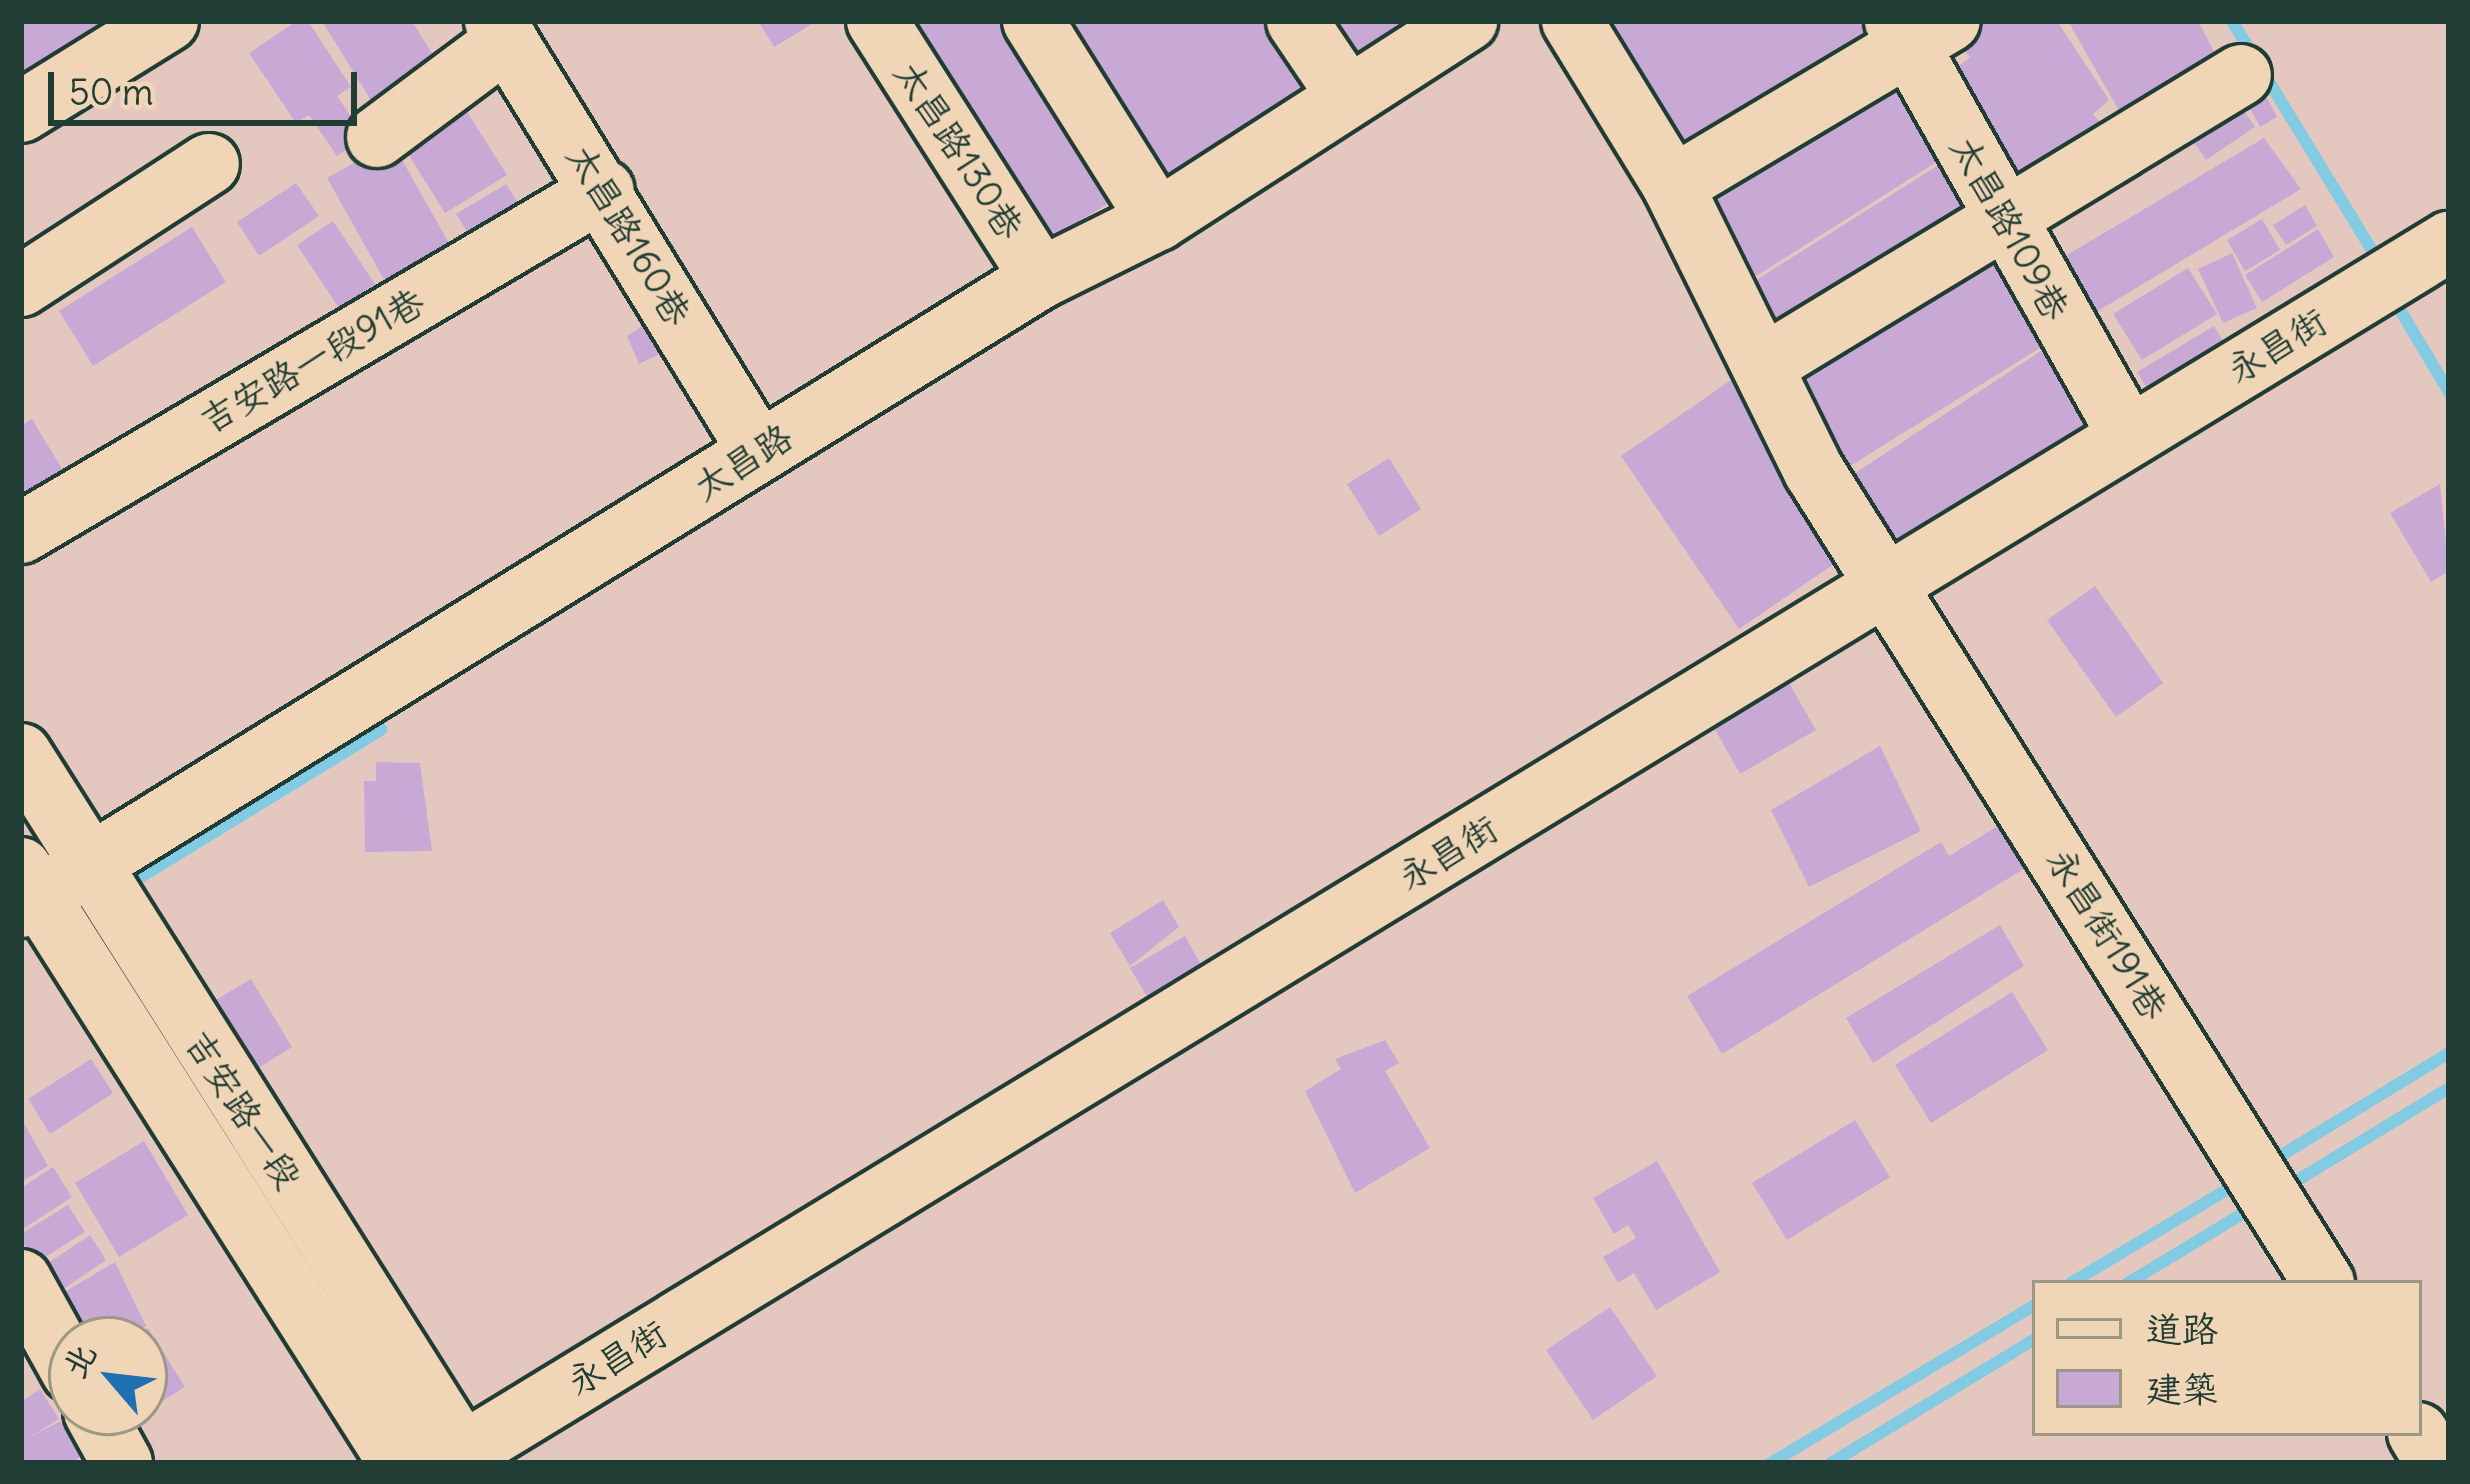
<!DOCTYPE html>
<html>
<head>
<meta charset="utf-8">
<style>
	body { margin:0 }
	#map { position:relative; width:2470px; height:1484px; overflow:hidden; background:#e4c8c0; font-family:Delius,"LXGW WenKai TC",sans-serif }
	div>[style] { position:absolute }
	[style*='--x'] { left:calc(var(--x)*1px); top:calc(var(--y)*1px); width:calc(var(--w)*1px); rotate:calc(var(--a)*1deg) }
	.stream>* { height:12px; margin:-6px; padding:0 6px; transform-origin:6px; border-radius:6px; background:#82cbe3 }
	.building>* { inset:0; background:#c8a9d5 }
	.roads { filter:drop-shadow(3px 0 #1f3d34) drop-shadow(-3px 0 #1f3d34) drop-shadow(0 3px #1f3d34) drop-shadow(0 -3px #1f3d34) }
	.minor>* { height:60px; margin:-30px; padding:0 30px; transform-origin:30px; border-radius:30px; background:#f0d5b7 }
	span { translate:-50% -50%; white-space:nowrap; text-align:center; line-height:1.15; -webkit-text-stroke:9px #f0d5b7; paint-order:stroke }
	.street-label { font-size:36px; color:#1f3d34 }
	.frame { position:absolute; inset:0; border:24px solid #1f3d34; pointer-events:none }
	.legend { position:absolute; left:2032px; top:1280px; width:390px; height:156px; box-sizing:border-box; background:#f0d5b7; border:3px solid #9c9883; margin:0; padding:15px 21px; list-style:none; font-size:36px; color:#1f3d34 }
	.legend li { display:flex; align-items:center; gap:24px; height:60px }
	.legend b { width:60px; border:3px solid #9c9883 }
	.north { position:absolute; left:48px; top:1316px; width:120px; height:120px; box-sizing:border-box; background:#f0d5b7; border:3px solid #9c9883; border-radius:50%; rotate:298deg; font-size:33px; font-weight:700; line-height:48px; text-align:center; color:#1f3d34 }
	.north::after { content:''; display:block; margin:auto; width:42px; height:54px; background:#1f6fb2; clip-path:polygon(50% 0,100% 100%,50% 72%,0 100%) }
	.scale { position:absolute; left:48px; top:72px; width:309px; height:54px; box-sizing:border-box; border:6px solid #1f3d34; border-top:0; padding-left:15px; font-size:36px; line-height:42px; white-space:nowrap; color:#1f3d34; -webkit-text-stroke:9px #f0d5b7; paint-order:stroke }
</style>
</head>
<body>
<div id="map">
	<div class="stream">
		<div style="--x:2232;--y:21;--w:282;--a:58.6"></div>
		<div style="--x:2400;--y:310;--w:96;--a:59.1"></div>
		<div style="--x:123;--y:888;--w:303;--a:-31.5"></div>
		<div style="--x:2267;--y:1164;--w:213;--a:-31.4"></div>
		<div style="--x:2283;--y:1189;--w:194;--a:-31.3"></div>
		<div style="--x:2071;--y:1283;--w:197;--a:-30.9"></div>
		<div style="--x:2128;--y:1283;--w:149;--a:-31.2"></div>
		<div style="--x:1771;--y:1463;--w:308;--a:-30.9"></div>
		<div style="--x:1831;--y:1463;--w:239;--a:-31.3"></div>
	</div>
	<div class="building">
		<div style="clip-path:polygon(21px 21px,114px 21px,21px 77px)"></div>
		<div style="clip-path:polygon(297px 21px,308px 21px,351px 87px,337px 96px,365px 137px,337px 156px,309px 115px,296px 123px,249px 53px)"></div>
		<div style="clip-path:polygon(322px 21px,412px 21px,445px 74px,380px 115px)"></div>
		<div style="clip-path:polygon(758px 21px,817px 21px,774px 47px)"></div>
		<div style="clip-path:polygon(900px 21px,1015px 21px,1121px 196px,1036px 247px)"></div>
		<div style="clip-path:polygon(1046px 21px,1282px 21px,1328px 93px,1154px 199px)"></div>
		<div style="clip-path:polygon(1315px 21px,1430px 21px,1348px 74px)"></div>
		<div style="clip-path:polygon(1579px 21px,1887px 21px,1892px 29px,1670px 168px)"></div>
		<div style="clip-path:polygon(1986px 21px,2057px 21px,2109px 100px,2093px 114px,2116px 142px,2031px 193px,1954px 70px,1970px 57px,1954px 39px)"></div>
		<div style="clip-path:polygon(2068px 21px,2198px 21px,2221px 65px,2125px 121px)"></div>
		<div style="clip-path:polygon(1906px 66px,1957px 149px,1739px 287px,1686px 204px)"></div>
		<div style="clip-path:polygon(2262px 88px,2277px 117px,2260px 127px,2244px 98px)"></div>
		<div style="clip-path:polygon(461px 102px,507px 175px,445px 213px,400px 141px)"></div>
		<div style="clip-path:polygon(2238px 102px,2255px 127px,2206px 160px,2189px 135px)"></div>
		<div style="clip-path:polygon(2264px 138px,2301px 189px,2073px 326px,2040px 271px)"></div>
		<div style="clip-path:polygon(392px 142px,451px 247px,386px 283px,327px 178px)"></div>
		<div style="clip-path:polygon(1956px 154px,1993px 213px,1774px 344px,1742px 289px)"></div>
		<div style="clip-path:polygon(296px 183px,319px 216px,259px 256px,237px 222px)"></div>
		<div style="clip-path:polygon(506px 184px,522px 209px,472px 240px,456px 214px)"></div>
		<div style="clip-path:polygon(2305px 205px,2317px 226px,2286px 245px,2273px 225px)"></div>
		<div style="clip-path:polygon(2262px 219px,2280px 250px,2245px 271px,2227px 240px)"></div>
		<div style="clip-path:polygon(333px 221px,375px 284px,339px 308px,297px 245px)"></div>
		<div style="clip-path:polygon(192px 227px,226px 282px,93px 366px,59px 311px)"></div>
		<div style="clip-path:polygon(2318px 229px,2334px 257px,2262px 302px,2245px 275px)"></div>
		<div style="clip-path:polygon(2010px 243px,2064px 333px,1829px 479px,1799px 369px)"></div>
		<div style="clip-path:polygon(2232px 253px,2257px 308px,2223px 323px,2198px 269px)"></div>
		<div style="clip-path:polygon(2188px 268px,2217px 314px,2142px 360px,2113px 314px)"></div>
		<div style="clip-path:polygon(656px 317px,670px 349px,639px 364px,627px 336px)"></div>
		<div style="clip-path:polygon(2214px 326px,2229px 351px,2152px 397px,2137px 372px)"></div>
		<div style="clip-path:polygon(2059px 339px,2110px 416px,1884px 565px,1834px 487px)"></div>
		<div style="clip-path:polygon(1737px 376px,1856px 549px,1739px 629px,1621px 456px)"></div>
		<div style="clip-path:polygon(32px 419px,70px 482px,21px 507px,21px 426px)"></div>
		<div style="clip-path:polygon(1389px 458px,1421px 509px,1379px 536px,1347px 484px)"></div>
		<div style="clip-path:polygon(2440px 484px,2449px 571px,2431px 582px,2390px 513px)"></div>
		<div style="clip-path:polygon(2095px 586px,2163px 683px,2116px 717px,2047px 620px)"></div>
		<div style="clip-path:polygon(1788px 681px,1816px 730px,1740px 774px,1712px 724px)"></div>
		<div style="clip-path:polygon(1880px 746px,1921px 831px,1809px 887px,1771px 810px)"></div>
		<div style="clip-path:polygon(376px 762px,420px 763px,432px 851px,365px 852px,364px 781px,376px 781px)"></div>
		<div style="clip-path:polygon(2001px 824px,2027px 867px,1722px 1054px,1687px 996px,1941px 842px,1949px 856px)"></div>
		<div style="clip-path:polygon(1163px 900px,1179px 927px,1130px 966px,1110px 933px)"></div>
		<div style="clip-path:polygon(2000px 925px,2024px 966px,1873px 1063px,1846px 1018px)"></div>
		<div style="clip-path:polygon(1185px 936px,1209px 979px,1155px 1010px,1130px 968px)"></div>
		<div style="clip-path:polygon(251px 979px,292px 1047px,249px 1074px,207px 1005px)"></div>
		<div style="clip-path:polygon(2012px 992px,2048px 1050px,1931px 1123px,1895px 1065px)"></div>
		<div style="clip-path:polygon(1385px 1040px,1399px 1063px,1385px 1071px,1430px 1148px,1355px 1193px,1305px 1091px,1341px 1069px,1335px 1059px)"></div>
		<div style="clip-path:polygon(91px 1059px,113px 1093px,50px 1134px,28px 1099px)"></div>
		<div style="clip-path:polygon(21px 1118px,48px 1166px,21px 1182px)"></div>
		<div style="clip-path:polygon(1855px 1120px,1890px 1177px,1787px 1240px,1752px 1183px)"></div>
		<div style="clip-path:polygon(144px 1141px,188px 1215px,119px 1257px,75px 1183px)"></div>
		<div style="clip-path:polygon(1657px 1161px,1720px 1272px,1656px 1310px,1634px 1273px,1618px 1283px,1603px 1257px,1636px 1238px,1628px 1225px,1614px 1234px,1593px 1198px)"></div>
		<div style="clip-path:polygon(53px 1167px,72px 1197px,21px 1230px,21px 1188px)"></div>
		<div style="clip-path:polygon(68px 1205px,85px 1232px,31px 1266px,21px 1234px)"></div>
		<div style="clip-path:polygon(90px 1235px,106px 1260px,50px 1298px,33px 1273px)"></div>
		<div style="clip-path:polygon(115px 1262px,146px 1326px,123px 1340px,72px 1340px,49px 1301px)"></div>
		<div style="clip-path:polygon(1610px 1307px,1657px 1376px,1593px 1420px,1546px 1350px)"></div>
		<div style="clip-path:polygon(148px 1328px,185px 1387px,124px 1425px,116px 1412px,144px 1412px,144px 1340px,129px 1340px)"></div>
		<div style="clip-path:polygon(40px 1389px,59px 1419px,25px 1440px,60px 1421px,80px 1457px,70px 1463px,21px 1463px,21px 1402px)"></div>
	</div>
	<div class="roads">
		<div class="minor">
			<div style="--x:495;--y:21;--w:505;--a:58.51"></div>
			<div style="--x:877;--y:21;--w:305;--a:57.5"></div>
			<div style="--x:1033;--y:21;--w:235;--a:57.9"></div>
			<div style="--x:1297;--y:21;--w:89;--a:56"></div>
			<div style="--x:1572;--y:21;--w:193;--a:58.5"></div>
			<div style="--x:1673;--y:186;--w:318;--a:63.7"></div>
			<div style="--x:1814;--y:471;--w:959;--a:57.87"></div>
			<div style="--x:1895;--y:21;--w:475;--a:60.6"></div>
			<div style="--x:21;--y:112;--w:173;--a:-31.8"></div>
			<div style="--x:377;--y:137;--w:162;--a:-36.7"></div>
			<div style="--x:1673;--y:186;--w:322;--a:-30.8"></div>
			<div style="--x:21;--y:286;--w:224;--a:-33"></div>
			<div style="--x:1764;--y:365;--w:558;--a:-31.3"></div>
			<div style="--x:21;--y:533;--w:676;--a:-30.47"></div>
			<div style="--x:21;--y:754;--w:839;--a:57.71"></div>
			<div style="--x:21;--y:868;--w:705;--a:57.57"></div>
			<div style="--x:21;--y:907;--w:1198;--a:-31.66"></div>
			<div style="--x:1041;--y:278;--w:131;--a:-26.4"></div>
			<div style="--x:1158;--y:220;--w:368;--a:-32.8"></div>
			<div style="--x:21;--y:1280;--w:105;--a:61"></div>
			<div style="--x:94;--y:1412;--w:58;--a:61.2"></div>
			<div style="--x:2418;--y:1433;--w:35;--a:59"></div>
			<div style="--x:446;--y:1463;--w:2346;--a:-31.37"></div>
		</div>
	</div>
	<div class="street-label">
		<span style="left:959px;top:150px;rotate:57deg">太昌路130巷</span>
		<span style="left:2010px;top:228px;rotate:61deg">太昌路109巷</span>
		<span style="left:629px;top:235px;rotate:59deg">太昌路160巷</span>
		<span style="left:2277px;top:346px;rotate:-31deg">永昌街</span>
		<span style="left:312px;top:361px;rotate:-30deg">吉安路一段91巷</span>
		<span style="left:743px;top:462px;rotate:-32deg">太昌路</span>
		<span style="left:1448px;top:853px;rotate:-31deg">永昌街</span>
		<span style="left:2107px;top:934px;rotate:58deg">永昌街191巷</span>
		<span style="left:243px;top:1110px;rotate:57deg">吉安路一段</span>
		<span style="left:617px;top:1358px;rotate:-31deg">永昌街</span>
	</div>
	<div class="frame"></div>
	<ul class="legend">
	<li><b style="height:15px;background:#f0d5b7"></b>道路</li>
	<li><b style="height:33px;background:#c8a9d5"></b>建築</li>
	</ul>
	<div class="north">北</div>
	<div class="scale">50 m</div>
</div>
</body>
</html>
